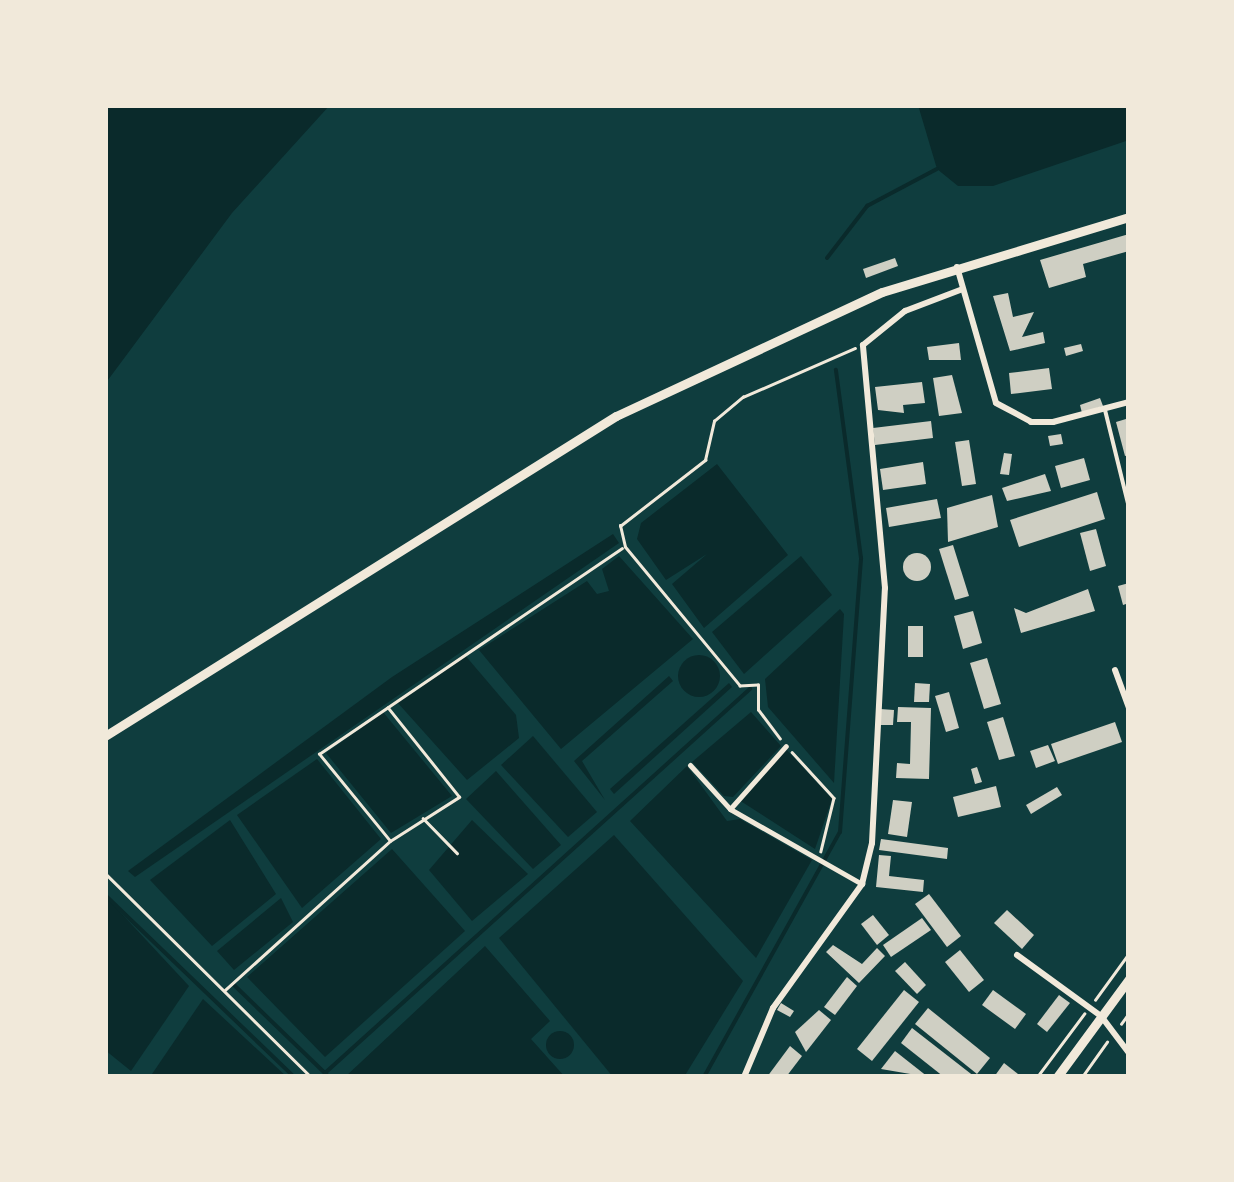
<!DOCTYPE html>
<html>
<head>
<meta charset="utf-8">
<style>
	body { margin:0 }
	#map { position:relative; width:1234px; height:1182px; overflow:hidden; background:#0f3d3e; font-family:"Work Sans",sans-serif }
	div>[style] { position:absolute }
	[style*='--x'] { left:calc(var(--x)*1px); top:calc(var(--y)*1px); width:calc(var(--w)*1px); rotate:calc(var(--a)*1deg) }
	.water>* { inset:0; background:#0a2a2b }
	.round { border-radius:50% }
	.stream>* { height:4px; margin:-2px; padding:0 2px; transform-origin:2px; border-radius:2px; background:#0a2a2b }
	.building>* { inset:0; background:#cfcfc3 }
	.path>* { height:2.5px; margin:-1.25px; padding:0 1.25px; transform-origin:1.25px; border-radius:1.25px; background:#f1e9da }
	.service>* { height:4px; margin:-2px; padding:0 2px; transform-origin:2px; border-radius:2px; background:#f1e9da }
	.pedestrian>* { height:5px; margin:-2.5px; padding:0 2.5px; transform-origin:2.5px; border-radius:2.5px; background:#f1e9da }
	.minor>* { height:6px; margin:-3px; padding:0 3px; transform-origin:3px; border-radius:3px; background:#f1e9da }
	.secondary>* { height:9px; margin:-4.5px; padding:0 4.5px; transform-origin:4.5px; border-radius:4.5px; background:#f1e9da }
	span { translate:-50% -50%; white-space:nowrap; text-align:center; line-height:1.15; -webkit-text-stroke:8px #f1e9da; paint-order:stroke }
	.frame { position:absolute; inset:0; border:108px solid #f1e9da; pointer-events:none }
</style>
</head>
<body>
<div id="map">
	<div class="water">
		<div style="clip-path:polygon(105px 105px,330px 105px,232px 213px,105px 384px)"></div>
		<div style="clip-path:polygon(918px 105px,1129px 105px,1129px 140px,993px 186px,958px 186px,937px 169px)"></div>
		<div style="clip-path:polygon(717px 464px,788px 555px,704px 628px,672px 584px,707px 554px,666px 580px,637px 539px,641px 523px)"></div>
		<div style="clip-path:polygon(613px 534px,619px 543px,135px 877px,128px 871px,392px 677px)"></div>
		<div style="clip-path:polygon(619px 556px,693px 639px,561px 749px,479px 650px,587px 581px,597px 594px,609px 591px,602px 569px)"></div>
		<div style="clip-path:polygon(801px 556px,832px 595px,744px 674px,712px 632px)"></div>
		<div style="clip-path:polygon(840px 609px,844px 614px,834px 783px,768px 707px,765px 679px)"></div>
		<div style="clip-path:polygon(464px 654px,516px 715px,519px 738px,467px 780px,397px 702px)"></div>
		<div class="round" style="left:678px;top:655px;width:42px;height:42px"></div>
		<div style="clip-path:polygon(669px 676px,673px 681px,582px 761px,605px 800px,574px 761px)"></div>
		<div style="clip-path:polygon(729px 683px,732px 687px,614px 794px,610px 789px)"></div>
		<div style="clip-path:polygon(383px 712px,452px 796px,391px 833px,326px 753px)"></div>
		<div style="clip-path:polygon(751px 712px,781px 746px,733px 797px,724px 796px,692px 762px)"></div>
		<div style="clip-path:polygon(533px 736px,597px 812px,568px 837px,501px 765px)"></div>
		<div style="clip-path:polygon(786px 749px,832px 799px,815px 849px,739px 800px)"></div>
		<div style="clip-path:polygon(317px 759px,381px 839px,302px 908px,237px 815px)"></div>
		<div style="clip-path:polygon(687px 766px,727px 821px,740px 819px,812px 860px,756px 958px,630px 821px)"></div>
		<div style="clip-path:polygon(496px 771px,561px 845px,533px 869px,466px 799px)"></div>
		<div style="clip-path:polygon(230px 820px,276px 894px,212px 946px,150px 880px)"></div>
		<div style="clip-path:polygon(472px 820px,528px 874px,472px 921px,429px 870px)"></div>
		<div style="clip-path:polygon(614px 835px,743px 981px,684px 1077px,613px 1077px,499px 938px)"></div>
		<div style="clip-path:polygon(392px 849px,465px 931px,325px 1057px,247px 977px)"></div>
		<div style="clip-path:polygon(281px 898px,293px 922px,234px 970px,217px 951px)"></div>
		<div style="clip-path:polygon(108px 899px,189px 986px,131px 1071px,105px 1050px)"></div>
		<div style="clip-path:polygon(485px 946px,550px 1021px,531px 1039px,565px 1077px,345px 1077px)"></div>
		<div style="clip-path:polygon(203px 999px,287px 1077px,150px 1077px)"></div>
		<div class="round" style="left:546px;top:1031px;width:28px;height:28px"></div>
	</div>
	<div class="stream">
		<div style="--x:827;--y:258;--w:66;--a:-52.4"></div>
		<div style="--x:867;--y:206;--w:79;--a:-27.9"></div>
		<div style="--x:105;--y:895;--w:262;--a:43.9"></div>
		<div style="--x:233;--y:984;--w:134;--a:44.1"></div>
		<div style="--x:325;--y:1073;--w:573;--a:-42.1"></div>
		<div style="--x:704;--y:1077;--w:280;--a:-61"></div>
		<div style="--x:840;--y:832;--w:275;--a:-85.6"></div>
		<div style="--x:861;--y:558;--w:190;--a:-97.6"></div>
	</div>
	<div class="building">
		<div style="clip-path:polygon(1129px 234px,1129px 251px,1083px 264px,1086px 277px,1049px 288px,1040px 260px)"></div>
		<div style="clip-path:polygon(895px 258px,898px 266px,866px 278px,863px 269px)"></div>
		<div style="clip-path:polygon(1008px 293px,1013px 317px,1034px 312px,1022px 337px,1043px 332px,1045px 343px,1010px 351px,993px 296px)"></div>
		<div style="clip-path:polygon(959px 343px,961px 360px,929px 360px,927px 347px)"></div>
		<div style="clip-path:polygon(1081px 344px,1083px 351px,1066px 356px,1064px 348px)"></div>
		<div style="clip-path:polygon(1049px 368px,1052px 389px,1011px 394px,1009px 373px)"></div>
		<div style="clip-path:polygon(952px 375px,962px 413px,939px 416px,933px 378px)"></div>
		<div style="clip-path:polygon(922px 382px,925px 403px,903px 405px,904px 413px,878px 410px,875px 387px)"></div>
		<div style="clip-path:polygon(1100px 398px,1103px 406px,1082px 413px,1080px 405px)"></div>
		<div style="clip-path:polygon(1126px 419px,1129px 455px,1125px 456px,1116px 422px)"></div>
		<div style="clip-path:polygon(931px 421px,933px 438px,875px 445px,873px 428px)"></div>
		<div style="clip-path:polygon(1061px 434px,1063px 444px,1050px 446px,1048px 436px)"></div>
		<div style="clip-path:polygon(969px 440px,976px 484px,962px 486px,955px 442px)"></div>
		<div style="clip-path:polygon(1004px 453px,1012px 454px,1009px 475px,1000px 474px)"></div>
		<div style="clip-path:polygon(1084px 458px,1090px 480px,1061px 488px,1055px 466px)"></div>
		<div style="clip-path:polygon(923px 462px,926px 484px,883px 490px,880px 469px)"></div>
		<div style="clip-path:polygon(1045px 474px,1051px 491px,1007px 501px,1002px 488px)"></div>
		<div style="clip-path:polygon(1097px 492px,1105px 519px,1019px 547px,1010px 520px)"></div>
		<div style="clip-path:polygon(992px 495px,998px 527px,948px 542px,947px 508px)"></div>
		<div style="clip-path:polygon(937px 499px,941px 518px,889px 527px,886px 508px)"></div>
		<div style="clip-path:polygon(1096px 529px,1106px 566px,1090px 571px,1080px 533px)"></div>
		<div style="clip-path:polygon(953px 545px,969px 596px,955px 600px,939px 549px)"></div>
		<div class="round" style="left:903px;top:553px;width:28px;height:28px"></div>
		<div style="clip-path:polygon(1129px 583px,1129px 603px,1123px 605px,1118px 586px)"></div>
		<div style="clip-path:polygon(1088px 589px,1095px 611px,1021px 633px,1014px 608px,1026px 613px)"></div>
		<div style="clip-path:polygon(973px 611px,982px 643px,963px 649px,954px 616px)"></div>
		<div style="clip-path:polygon(908px 626px,923px 626px,923px 657px,908px 657px)"></div>
		<div style="clip-path:polygon(987px 658px,1001px 704px,984px 709px,970px 663px)"></div>
		<div style="clip-path:polygon(915px 683px,930px 684px,929px 702px,914px 702px)"></div>
		<div style="clip-path:polygon(949px 692px,959px 728px,946px 732px,935px 696px)"></div>
		<div style="clip-path:polygon(898px 707px,931px 708px,929px 779px,896px 778px,897px 763px,910px 764px,911px 722px,897px 722px)"></div>
		<div style="clip-path:polygon(880px 709px,894px 710px,893px 725px,879px 725px)"></div>
		<div style="clip-path:polygon(1003px 717px,1015px 756px,999px 760px,987px 722px)"></div>
		<div style="clip-path:polygon(1115px 722px,1122px 742px,1058px 764px,1051px 744px)"></div>
		<div style="clip-path:polygon(1048px 745px,1055px 761px,1036px 768px,1030px 751px)"></div>
		<div style="clip-path:polygon(977px 767px,982px 782px,975px 784px,971px 769px)"></div>
		<div style="clip-path:polygon(996px 786px,1001px 807px,958px 817px,953px 797px)"></div>
		<div style="clip-path:polygon(1057px 787px,1062px 795px,1031px 814px,1026px 805px)"></div>
		<div style="clip-path:polygon(893px 800px,912px 802px,907px 837px,888px 834px)"></div>
		<div style="clip-path:polygon(881px 839px,948px 848px,947px 859px,879px 850px)"></div>
		<div style="clip-path:polygon(879px 855px,891px 856px,889px 876px,924px 880px,923px 892px,876px 887px)"></div>
		<div style="clip-path:polygon(929px 894px,961px 936px,947px 947px,915px 904px)"></div>
		<div style="clip-path:polygon(1007px 910px,1034px 935px,1022px 949px,994px 923px)"></div>
		<div style="clip-path:polygon(873px 915px,889px 935px,877px 945px,861px 924px)"></div>
		<div style="clip-path:polygon(922px 918px,931px 930px,891px 957px,883px 945px)"></div>
		<div style="clip-path:polygon(833px 945px,862px 964px,877px 948px,885px 956px,859px 983px,826px 952px)"></div>
		<div style="clip-path:polygon(960px 950px,984px 980px,969px 992px,945px 962px)"></div>
		<div style="clip-path:polygon(905px 962px,926px 985px,917px 994px,895px 971px)"></div>
		<div style="clip-path:polygon(847px 977px,857px 986px,835px 1015px,824px 1007px)"></div>
		<div style="clip-path:polygon(904px 990px,919px 1002px,872px 1061px,857px 1049px)"></div>
		<div style="clip-path:polygon(993px 990px,1026px 1014px,1015px 1029px,982px 1005px)"></div>
		<div style="clip-path:polygon(1059px 995px,1070px 1003px,1047px 1032px,1037px 1024px)"></div>
		<div style="clip-path:polygon(781px 1003px,794px 1011px,790px 1017px,777px 1010px)"></div>
		<div style="clip-path:polygon(928px 1008px,990px 1058px,977px 1074px,915px 1024px)"></div>
		<div style="clip-path:polygon(819px 1010px,831px 1020px,806px 1052px,795px 1032px)"></div>
		<div style="clip-path:polygon(912px 1028px,975px 1077px,944px 1077px,901px 1043px)"></div>
		<div style="clip-path:polygon(790px 1046px,802px 1056px,786px 1077px,767px 1077px)"></div>
		<div style="clip-path:polygon(895px 1051px,928px 1077px,881px 1069px)"></div>
		<div style="clip-path:polygon(1004px 1063px,1018px 1074px,1016px 1077px,994px 1077px)"></div>
	</div>
	<div class="path">
		<div style="--x:780;--y:739;--w:36;--a:-127"></div>
		<div style="--x:758;--y:710;--w:25;--a:-90"></div>
		<div style="--x:758;--y:685;--w:18;--a:177"></div>
		<div style="--x:740;--y:686;--w:180;--a:-129.6"></div>
		<div style="--x:625;--y:547;--w:22;--a:-103"></div>
		<div style="--x:620;--y:526;--w:108;--a:-37.8"></div>
		<div style="--x:705;--y:460;--w:40;--a:-77"></div>
		<div style="--x:714;--y:421;--w:38;--a:-40"></div>
		<div style="--x:743;--y:397;--w:122;--a:-23.6"></div>
		<div style="--x:792;--y:752;--w:62;--a:47.6"></div>
		<div style="--x:834;--y:798;--w:55;--a:103.8"></div>
		<div style="--x:423;--y:818;--w:49;--a:45.8"></div>
		<div style="--x:390;--y:841;--w:112;--a:-129.2"></div>
		<div style="--x:319;--y:754;--w:366;--a:-34.2"></div>
		<div style="--x:105;--y:873;--w:290;--a:44.7"></div>
		<div style="--x:225;--y:990;--w:222;--a:-42.1"></div>
		<div style="--x:390;--y:841;--w:82;--a:-32.5"></div>
		<div style="--x:459;--y:797;--w:114;--a:-128.6"></div>
		<div style="--x:1095;--y:1000;--w:58;--a:-54.1"></div>
		<div style="--x:1121;--y:1024;--w:14;--a:-54"></div>
		<div style="--x:1037;--y:1077;--w:79;--a:-53.3"></div>
		<div style="--x:1082;--y:1077;--w:43;--a:-54.5"></div>
	</div>
	<div class="service">
		<div style="--x:1105;--y:410;--w:101;--a:76.2"></div>
	</div>
	<div class="pedestrian">
		<div style="--x:690;--y:765;--w:59;--a:47.7"></div>
		<div style="--x:730;--y:809;--w:152;--a:29.6"></div>
		<div style="--x:730;--y:809;--w:84;--a:-48.4"></div>
	</div>
	<div class="minor">
		<div style="--x:957;--y:267;--w:141;--a:74"></div>
		<div style="--x:996;--y:403;--w:40;--a:28"></div>
		<div style="--x:1031;--y:422;--w:22;--a:0"></div>
		<div style="--x:1053;--y:422;--w:79;--a:-14.7"></div>
		<div style="--x:1115;--y:670;--w:40;--a:69.8"></div>
		<div style="--x:1017;--y:955;--w:104;--a:36"></div>
		<div style="--x:1101;--y:1016;--w:46;--a:52.9"></div>
		<div style="--x:744;--y:1077;--w:75;--a:-67.2"></div>
		<div style="--x:773;--y:1008;--w:153;--a:-54.3"></div>
		<div style="--x:862;--y:884;--w:42;--a:-76.3"></div>
		<div style="--x:872;--y:843;--w:255;--a:-87.1"></div>
		<div style="--x:885;--y:588;--w:244;--a:-95.2"></div>
		<div style="--x:863;--y:345;--w:54;--a:-39"></div>
		<div style="--x:905;--y:311;--w:59;--a:-20.9"></div>
	</div>
	<div class="secondary">
		<div style="--x:105;--y:736;--w:603;--a:-32.06"></div>
		<div style="--x:616;--y:416;--w:293;--a:-25"></div>
		<div style="--x:882;--y:292;--w:258;--a:-16.9"></div>
		<div style="--x:1057;--y:1077;--w:122;--a:-53.7"></div>
	</div>
	<div class="frame"></div>
</div>
</body>
</html>
